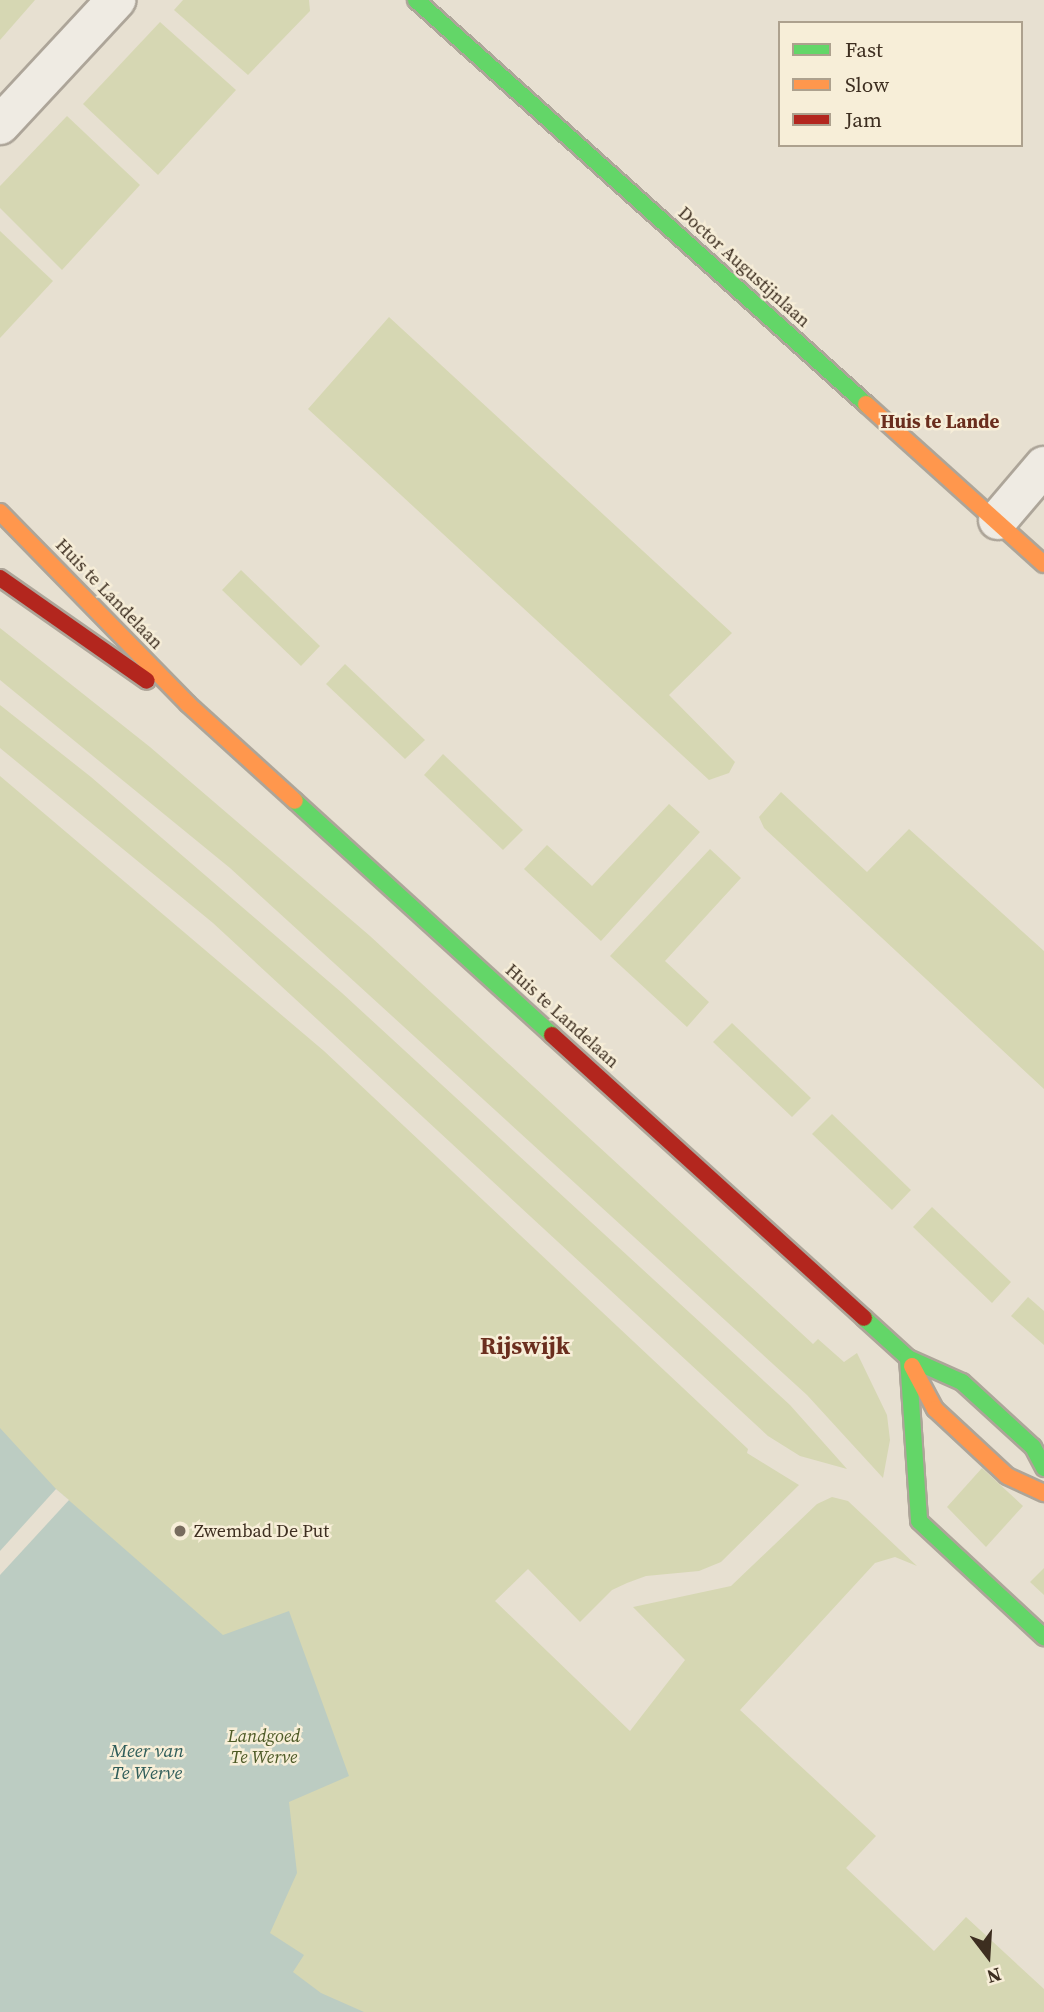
<!DOCTYPE html>
<html>
<head>
<meta charset="utf-8">
<style>
	body { margin:0 }
	#map { position:relative; width:1044px; height:2012px; overflow:hidden; background:#e7e0d1; font-family:"Source Serif 4",serif }
	div>[style] { position:absolute }
	[style*='--x'] { left:calc(var(--x)*1px); top:calc(var(--y)*1px); width:calc(var(--w)*1px); rotate:calc(var(--a)*1deg) }
	.green>* { inset:0; background:#d6d7b3 }
	.water>* { inset:0; background:#bcccc2 }
	.pier>* { inset:0; background:#e7e0d1 }
	.roads { filter:drop-shadow(2px 0 #ada599) drop-shadow(-2px 0 #ada599) drop-shadow(0 2px #ada599) drop-shadow(0 -2px #ada599) }
	.street>* { height:38px; margin:-19px; padding:0 19px; transform-origin:19px; border-radius:19px; background:#efebe3 }
	.fast>* { height:16px; margin:-8px; padding:0 8px; transform-origin:8px; border-radius:8px; background:#63d668 }
	.slow>* { height:16px; margin:-8px; padding:0 8px; transform-origin:8px; border-radius:8px; background:#ff974d }
	.jam>* { height:16px; margin:-8px; padding:0 8px; transform-origin:8px; border-radius:8px; background:#b3261e }
	.dots>* { width:19px; height:19px; translate:-50% -50%; box-sizing:border-box; border:4px solid #f7eed8; border-radius:50% }
	span { translate:-50% -50%; white-space:nowrap; text-align:center; line-height:1.15; -webkit-text-stroke:5px #f7eed8; paint-order:stroke }
	.street-label { font-size:18px; color:#3d2e20 }
	.poi-label { font-size:18px; color:#3d2e20 }
	.left { translate:0 -50%; text-align:left }
	.park-label { font-size:18px; color:#4d5a26; font-style:italic }
	.neighbourhood-label { font-size:19px; color:#6b2e1e; font-weight:700 }
	.water-label { font-size:19px; color:#2f5d5a; font-style:italic }
	.district-label { font-size:24px; color:#6b2e1e; font-weight:700 }
	.legend { position:absolute; left:778px; top:21px; width:245px; height:126px; box-sizing:border-box; background:#f7eed8; border:2px solid #ada18e; margin:0; padding:9px 12px; list-style:none; font-size:21px; color:#3d2e20 }
	.legend li { display:flex; align-items:center; gap:14px; height:35px }
	.legend b { width:35px; border:2px solid #ada18e }
	.north { position:absolute; left:953px; top:1921px; width:70px; height:70px; -webkit-text-stroke:5px #f7eed8; paint-order:stroke; rotate:163deg; font-size:19px; font-weight:700; line-height:28px; text-align:center; color:#3d2e20 }
	.north::after { content:''; display:block; margin:auto; width:24px; height:32px; background:#3d2e20; clip-path:polygon(50% 0,100% 100%,50% 72%,0 100%) }
</style>
</head>
<body>
<div id="map">
	<div class="green">
		<div style="clip-path:polygon(0 0,35px 0,0 40px)"></div>
		<div style="clip-path:polygon(183px 0,309px 0,310px 11px,248px 75px,174px 10px)"></div>
		<div style="clip-path:polygon(160px 22px,236px 90px,158px 175px,83px 104px)"></div>
		<div style="clip-path:polygon(67px 116px,140px 185px,62px 270px,0 208px,0 186px)"></div>
		<div style="clip-path:polygon(0 231px,53px 281px,0 338px)"></div>
		<div style="clip-path:polygon(389px 317px,732px 633px,669px 695px,735px 762px,729px 773px,709px 780px,308px 409px)"></div>
		<div style="clip-path:polygon(241px 570px,320px 646px,301px 666px,222px 590px)"></div>
		<div style="clip-path:polygon(0 628px,150px 747px,370px 936px,813px 1344px,818px 1339px,844px 1362px,857px 1353px,887px 1415px,890px 1440px,883px 1478px,807px 1395px,230px 868px,0 680px)"></div>
		<div style="clip-path:polygon(345px 664px,425px 740px,405px 759px,326px 684px)"></div>
		<div style="clip-path:polygon(0 705px,91px 777px,342px 993px,790px 1405px,847px 1469px,800px 1456px,768px 1436px,213px 923px,0 748px)"></div>
		<div style="clip-path:polygon(443px 754px,523px 830px,503px 850px,424px 775px)"></div>
		<div style="clip-path:polygon(0 776px,324px 1051px,748px 1449px,747px 1453px,799px 1485px,721px 1562px,699px 1571px,646px 1576px,627px 1583px,612px 1590px,580px 1622px,528px 1569px,495px 1601px,630px 1731px,685px 1660px,633px 1607px,731px 1586px,817px 1504px,832px 1497px,848px 1501px,917px 1566px,895px 1557px,875px 1563px,740px 1710px,876px 1836px,846px 1868px,934px 1951px,966px 1917px,1044px 1989px,1044px 2012px,0 2012px)"></div>
		<div style="clip-path:polygon(781px 792px,867px 872px,909px 829px,1044px 951px,1044px 1089px,764px 828px,759px 817px)"></div>
		<div style="clip-path:polygon(669px 804px,700px 832px,601px 941px,524px 869px,547px 845px,592px 886px)"></div>
		<div style="clip-path:polygon(710px 849px,741px 878px,665px 961px,709px 1002px,687px 1027px,610px 956px)"></div>
		<div style="clip-path:polygon(732px 1023px,811px 1098px,792px 1117px,713px 1042px)"></div>
		<div style="clip-path:polygon(832px 1114px,911px 1190px,892px 1210px,812px 1134px)"></div>
		<div style="clip-path:polygon(932px 1207px,1011px 1282px,992px 1303px,913px 1227px)"></div>
		<div style="clip-path:polygon(1028px 1297px,1044px 1311px,1044px 1345px,1011px 1316px)"></div>
		<div style="clip-path:polygon(982px 1468px,1023px 1506px,986px 1547px,947px 1507px)"></div>
		<div style="clip-path:polygon(1044px 1568px,1044px 1595px,1030px 1582px)"></div>
	</div>
	<div class="water">
		<div style="clip-path:polygon(0 1428px,56px 1489px,223px 1635px,289px 1611px,349px 1776px,289px 1802px,297px 1873px,270px 1933px,304px 1955px,293px 1972px,321px 1993px,364px 2012px,0 2012px)"></div>
	</div>
	<div class="pier">
		<div style="clip-path:polygon(56px 1489px,69px 1500px,0 1575px,0 1551px)"></div>
	</div>
	<div class="roads">
		<div class="street">
			<div style="--x:0;--y:125;--w:171;--a:-47.1"></div>
			<div style="--x:998;--y:520;--w:71;--a:-49.6"></div>
		</div>
		<div class="fast">
			<div style="--x:416;--y:0;--w:605;--a:41.92"></div>
			<div style="--x:295;--y:801;--w:348;--a:42.3"></div>
			<div style="--x:864;--y:1318;--w:59;--a:42.3"></div>
			<div style="--x:908;--y:1358;--w:59;--a:24"></div>
			<div style="--x:962;--y:1382;--w:96;--a:42.5"></div>
			<div style="--x:1033;--y:1447;--w:24;--a:62"></div>
			<div style="--x:908;--y:1358;--w:163;--a:86.1"></div>
			<div style="--x:919;--y:1521;--w:171;--a:42.9"></div>
		</div>
		<div class="slow">
			<div style="--x:866;--y:404;--w:239;--a:42"></div>
			<div style="--x:0;--y:512;--w:269;--a:45.6"></div>
			<div style="--x:188;--y:704;--w:144;--a:42.2"></div>
			<div style="--x:912;--y:1366;--w:49;--a:61.9"></div>
			<div style="--x:935;--y:1409;--w:98;--a:42.9"></div>
			<div style="--x:1007;--y:1476;--w:41;--a:24.7"></div>
		</div>
		<div class="jam">
			<div style="--x:0;--y:578;--w:179;--a:35"></div>
			<div style="--x:552;--y:1035;--w:421;--a:42.2"></div>
		</div>
	</div>
	<div class="dots">
		<div style="left:180px;top:1531px;background:#786c5e"></div>
	</div>
	<div class="street-label">
		<span style="left:744px;top:267px;rotate:42deg">Doctor Augustijnlaan</span>
		<span style="left:109px;top:594px;rotate:46deg">Huis te Landelaan</span>
		<span style="left:562px;top:1016px;rotate:42deg">Huis te Landelaan</span>
	</div>
	<div class="poi-label">
		<span class="left" style="left:194px;top:1531px">Zwembad De Put</span>
	</div>
	<div class="park-label">
		<span style="left:264px;top:1747px">Landgoed<br>Te Werve</span>
	</div>
	<div class="neighbourhood-label">
		<span style="left:940px;top:422px">Huis te Lande</span>
	</div>
	<div class="water-label">
		<span style="left:147px;top:1762px">Meer van<br>Te Werve</span>
	</div>
	<div class="district-label">
		<span style="left:525px;top:1346px">Rijswijk</span>
	</div>
	<ul class="legend">
	<li><b style="height:9px;background:#63d668"></b>Fast</li>
	<li><b style="height:9px;background:#ff974d"></b>Slow</li>
	<li><b style="height:9px;background:#b3261e"></b>Jam</li>
	</ul>
	<div class="north">N</div>
</div>
</body>
</html>
